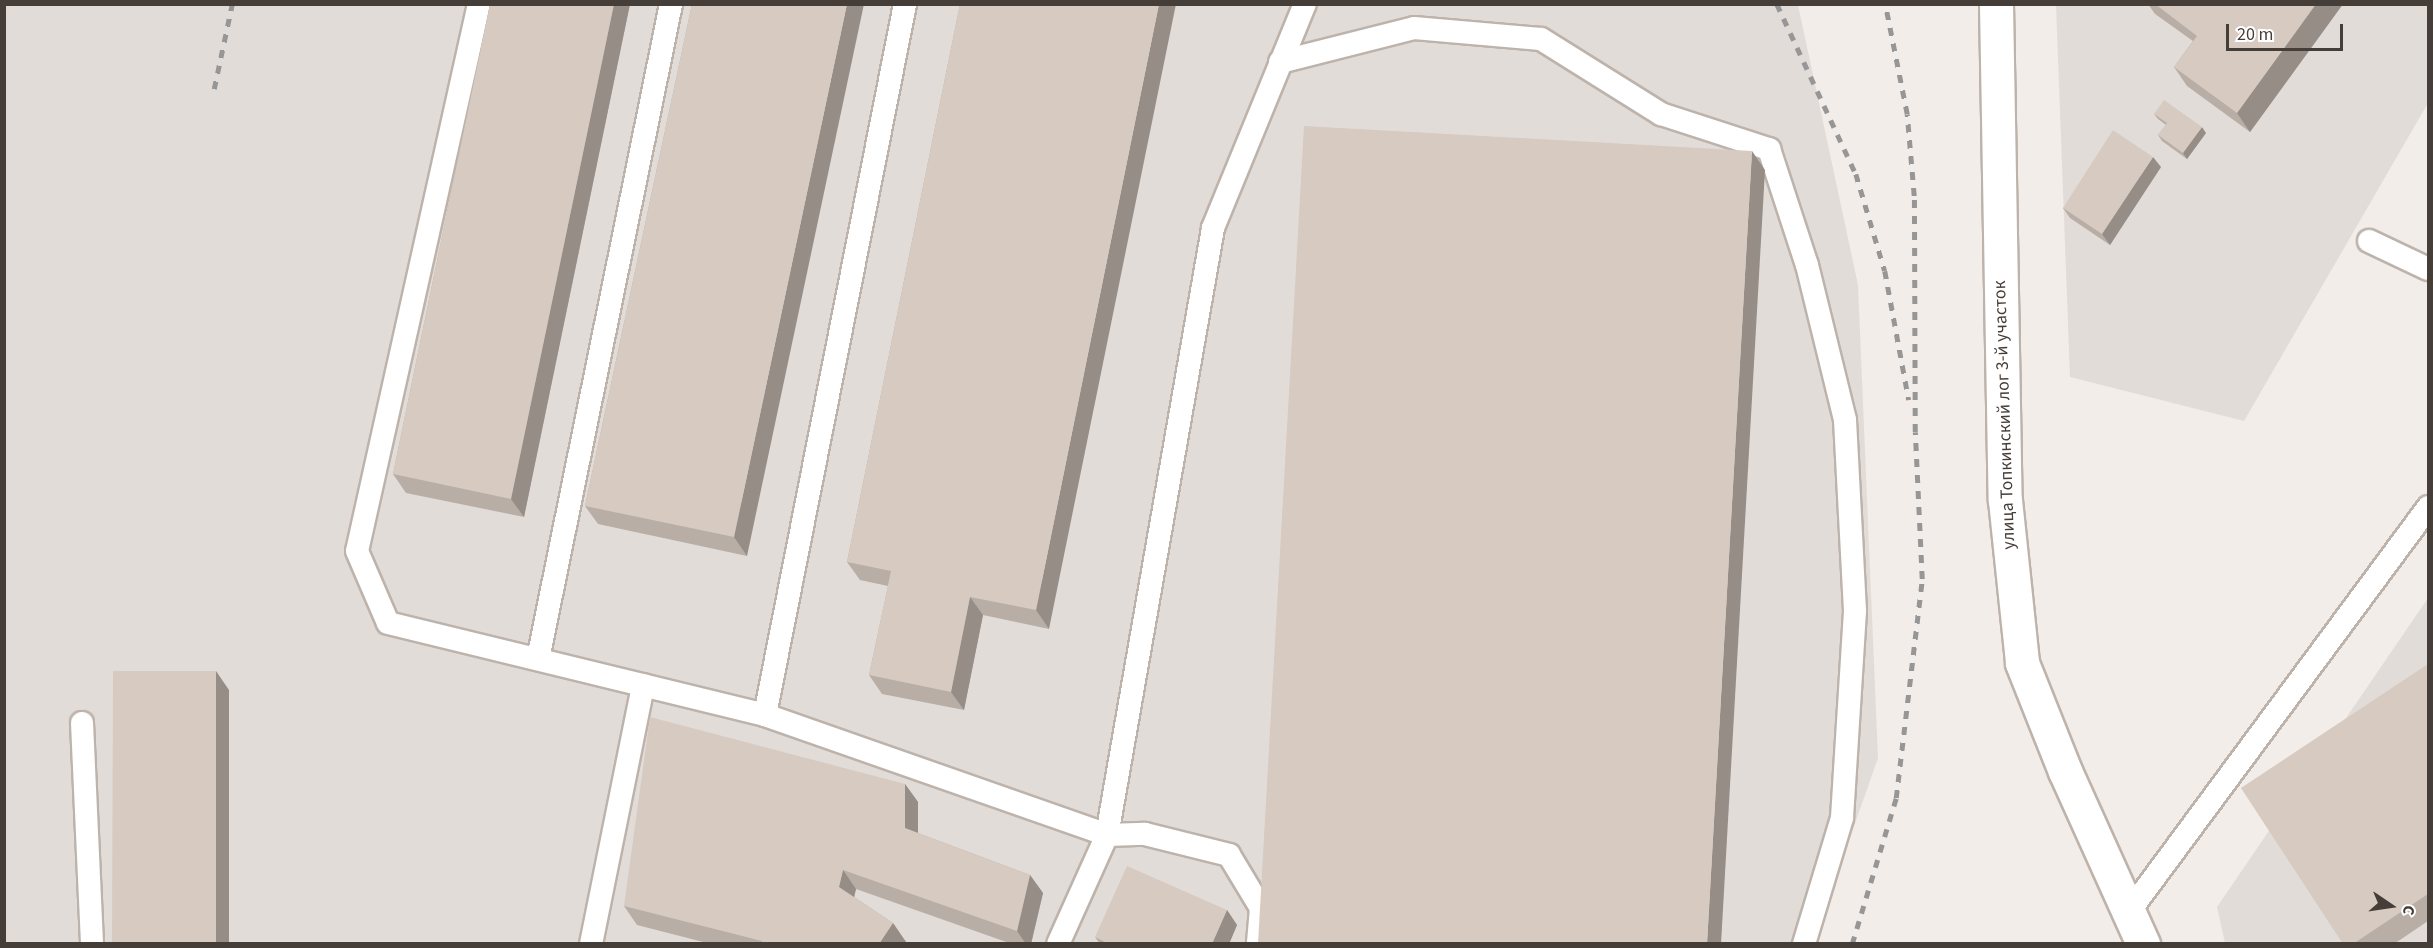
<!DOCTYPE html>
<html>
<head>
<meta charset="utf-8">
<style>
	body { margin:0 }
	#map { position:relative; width:2433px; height:948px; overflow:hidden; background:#f2ede8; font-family:"Source Sans 3",sans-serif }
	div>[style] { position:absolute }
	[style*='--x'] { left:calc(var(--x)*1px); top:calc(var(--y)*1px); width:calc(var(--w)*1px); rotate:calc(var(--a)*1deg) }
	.industrial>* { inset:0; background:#e2dcd9 }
	.roads { filter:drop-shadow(2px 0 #bdb3ab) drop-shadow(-2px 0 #bdb3ab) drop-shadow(0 2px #bdb3ab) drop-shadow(0 -2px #bdb3ab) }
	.lane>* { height:22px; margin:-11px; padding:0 11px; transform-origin:11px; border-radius:11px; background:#fff }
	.street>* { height:33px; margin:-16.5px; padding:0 16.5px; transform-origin:16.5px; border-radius:16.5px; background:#fff }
	.rail>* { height:4.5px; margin-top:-2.25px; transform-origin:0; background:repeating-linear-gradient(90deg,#969696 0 8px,transparent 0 16px) }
	.wall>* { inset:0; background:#b8aea6 }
	.shaded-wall>* { inset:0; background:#968d87 }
	.building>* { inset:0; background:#d6cac1 }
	span { translate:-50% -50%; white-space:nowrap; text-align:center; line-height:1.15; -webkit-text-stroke:5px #fff; paint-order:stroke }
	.street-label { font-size:18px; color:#453d37 }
	.frame { position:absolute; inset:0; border:6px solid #453d37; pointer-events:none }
	.north { position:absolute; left:2361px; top:876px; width:60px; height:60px; -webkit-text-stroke:4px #fff; paint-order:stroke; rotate:103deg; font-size:16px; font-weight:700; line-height:24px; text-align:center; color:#453d37 }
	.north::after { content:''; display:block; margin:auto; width:21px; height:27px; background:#453d37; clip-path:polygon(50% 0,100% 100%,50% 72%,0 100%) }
	.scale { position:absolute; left:2226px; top:24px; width:117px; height:27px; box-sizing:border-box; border:3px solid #453d37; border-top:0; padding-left:8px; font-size:18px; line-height:21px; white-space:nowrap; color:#453d37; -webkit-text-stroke:4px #fff; paint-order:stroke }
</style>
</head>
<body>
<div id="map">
	<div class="industrial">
		<div style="clip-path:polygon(5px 5px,1798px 5px,1858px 285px,1878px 758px,1813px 943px,5px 944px)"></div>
		<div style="clip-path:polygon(2056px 5px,2428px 5px,2428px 103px,2244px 421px,2070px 377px)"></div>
		<div style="clip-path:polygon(2428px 598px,2428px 943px,2225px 943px,2217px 907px)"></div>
	</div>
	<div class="roads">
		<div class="lane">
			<div style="--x:479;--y:4;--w:560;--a:102.57"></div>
			<div style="--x:357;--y:551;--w:78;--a:66.7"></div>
			<div style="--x:388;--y:623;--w:388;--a:13.7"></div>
			<div style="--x:765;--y:715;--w:362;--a:19.3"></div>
			<div style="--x:1107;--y:835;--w:38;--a:-2"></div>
			<div style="--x:1145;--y:834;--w:87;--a:14"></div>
			<div style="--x:1229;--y:855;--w:62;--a:58.9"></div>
			<div style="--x:1261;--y:908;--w:36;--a:95"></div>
			<div style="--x:1280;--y:62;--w:138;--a:-14.2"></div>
			<div style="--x:1414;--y:28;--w:127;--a:5"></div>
			<div style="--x:1541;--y:39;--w:142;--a:32"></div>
			<div style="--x:1661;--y:114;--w:114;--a:18"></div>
			<div style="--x:1769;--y:149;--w:122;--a:71.9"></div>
			<div style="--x:1807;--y:265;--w:160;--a:76.2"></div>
			<div style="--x:1845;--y:420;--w:191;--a:87"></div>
			<div style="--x:1855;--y:611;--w:207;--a:93.6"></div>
			<div style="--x:1842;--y:818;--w:132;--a:106.8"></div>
			<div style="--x:2369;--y:241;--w:65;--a:25.4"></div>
			<div style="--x:538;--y:659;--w:668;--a:-78.52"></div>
			<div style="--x:765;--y:715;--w:725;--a:-78.86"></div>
			<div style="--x:82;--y:723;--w:221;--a:87.4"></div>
			<div style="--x:2131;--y:909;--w:500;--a:-53.5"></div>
			<div style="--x:591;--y:944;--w:264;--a:-78.6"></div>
			<div style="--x:1058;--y:944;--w:120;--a:-65.8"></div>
			<div style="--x:1107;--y:835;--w:616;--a:-80.09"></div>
			<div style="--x:1213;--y:228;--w:242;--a:-67.7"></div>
		</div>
		<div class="street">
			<div style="--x:1996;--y:4;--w:496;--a:89"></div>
			<div style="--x:2005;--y:500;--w:164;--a:84"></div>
			<div style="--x:2022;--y:663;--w:116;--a:68.3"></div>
			<div style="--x:2065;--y:771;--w:190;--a:65.7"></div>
		</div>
	</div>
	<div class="rail">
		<div style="--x:1777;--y:4;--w:187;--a:65.1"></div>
		<div style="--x:1856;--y:174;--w:101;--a:73.4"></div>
		<div style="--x:1885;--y:271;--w:131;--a:79.5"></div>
		<div style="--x:214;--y:89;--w:87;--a:-78"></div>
		<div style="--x:1852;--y:944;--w:152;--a:-73.2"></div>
		<div style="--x:1896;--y:798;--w:221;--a:-83.2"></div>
		<div style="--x:1922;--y:579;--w:147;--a:-92.7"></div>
		<div style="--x:1915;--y:432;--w:236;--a:-90.2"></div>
		<div style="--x:1914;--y:196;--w:82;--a:-94.9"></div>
		<div style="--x:1907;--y:114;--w:112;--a:-101.3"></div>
	</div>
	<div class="wall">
		<div style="clip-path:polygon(490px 4px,630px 4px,524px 517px,406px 493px,393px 474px)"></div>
		<div style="clip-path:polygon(692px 4px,747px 556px,598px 524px,585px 506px)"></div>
		<div style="clip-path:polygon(960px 4px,1049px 629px,983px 615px,964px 710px,882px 694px,869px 675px,888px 586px,860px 580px,847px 562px)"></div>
		<div style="clip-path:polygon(2148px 4px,2343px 4px,2250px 132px,2187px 86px,2174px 67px,2193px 41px,2155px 14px)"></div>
		<div style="clip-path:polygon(2154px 114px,2206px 133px,2187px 159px,2162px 141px,2158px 135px,2166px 125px,2158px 119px)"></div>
		<div style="clip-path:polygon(2161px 167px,2110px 245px,2070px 218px,2063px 208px)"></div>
		<div style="clip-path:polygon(2428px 664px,2428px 921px,2394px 944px,2343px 944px)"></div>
		<div style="clip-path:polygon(905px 784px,918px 802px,918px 833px,1030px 875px,1043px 893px,1031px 944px,1012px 944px,856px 889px,854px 897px,893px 923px,906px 942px,905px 944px,711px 944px,637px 925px,624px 906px)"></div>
		<div style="clip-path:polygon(1227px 910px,1237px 925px,1229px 944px,1100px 944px,1095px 937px)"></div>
	</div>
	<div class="shaded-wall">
		<div style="clip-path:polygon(614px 4px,630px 4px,524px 517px,511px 499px)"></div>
		<div style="clip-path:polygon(847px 4px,864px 4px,747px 556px,734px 537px)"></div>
		<div style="clip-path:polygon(1159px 4px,1176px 4px,1049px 629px,1036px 610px)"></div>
		<div style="clip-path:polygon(2316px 4px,2343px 4px,2250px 132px,2237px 113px)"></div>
		<div style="clip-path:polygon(2202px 127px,2206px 133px,2187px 159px,2183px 153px)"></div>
		<div style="clip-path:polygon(1752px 151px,1765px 170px,1721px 944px,1707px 944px)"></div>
		<div style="clip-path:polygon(2153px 157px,2161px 167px,2110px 245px,2102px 234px)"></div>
		<div style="clip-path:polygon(970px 597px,983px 615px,964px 710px,951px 692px)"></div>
		<div style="clip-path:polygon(216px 671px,229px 690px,229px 944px,216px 944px)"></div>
		<div style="clip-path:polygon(905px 784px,918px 802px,918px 846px,905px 828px)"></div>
		<div style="clip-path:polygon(843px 870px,856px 889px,852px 906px,839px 887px)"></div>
		<div style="clip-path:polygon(1030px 875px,1043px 893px,1031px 944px,1026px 944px,1017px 931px)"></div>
		<div style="clip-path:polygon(1227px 910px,1237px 925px,1229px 944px,1212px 944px)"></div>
		<div style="clip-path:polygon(893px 923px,906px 942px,905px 944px,879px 944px)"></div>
	</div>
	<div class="building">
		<div style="clip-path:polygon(490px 4px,614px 4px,511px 499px,393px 474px)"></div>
		<div style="clip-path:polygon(692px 4px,847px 4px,734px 537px,585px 506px)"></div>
		<div style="clip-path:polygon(960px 4px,1159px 4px,1036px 610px,970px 597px,951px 692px,869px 675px,891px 571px,847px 562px)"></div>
		<div style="clip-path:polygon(2155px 4px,2316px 4px,2237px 113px,2174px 67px,2197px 36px)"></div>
		<div style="clip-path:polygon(2164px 100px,2202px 127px,2183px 153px,2158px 135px,2167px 123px,2154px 114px)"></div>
		<div style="clip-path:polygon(1304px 126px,1752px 151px,1707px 944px,1258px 944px)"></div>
		<div style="clip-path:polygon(2113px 130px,2153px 157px,2102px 234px,2063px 208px)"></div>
		<div style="clip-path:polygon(2428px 664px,2428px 894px,2353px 944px,2343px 944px,2241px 788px)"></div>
		<div style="clip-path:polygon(113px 671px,216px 671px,216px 944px,112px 944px)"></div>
		<div style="clip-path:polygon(650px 717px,905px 784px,905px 828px,1030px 875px,1017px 931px,843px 870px,839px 887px,893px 923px,879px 944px,760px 944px,762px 941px,624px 906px)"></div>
		<div style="clip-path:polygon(1127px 866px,1227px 910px,1212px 944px,1109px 944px,1095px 937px)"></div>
	</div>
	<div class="street-label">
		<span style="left:2005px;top:415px;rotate:-92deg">улица Топкинский лог 3-й участок</span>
	</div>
	<div class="frame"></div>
	<div class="north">С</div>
	<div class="scale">20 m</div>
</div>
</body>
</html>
